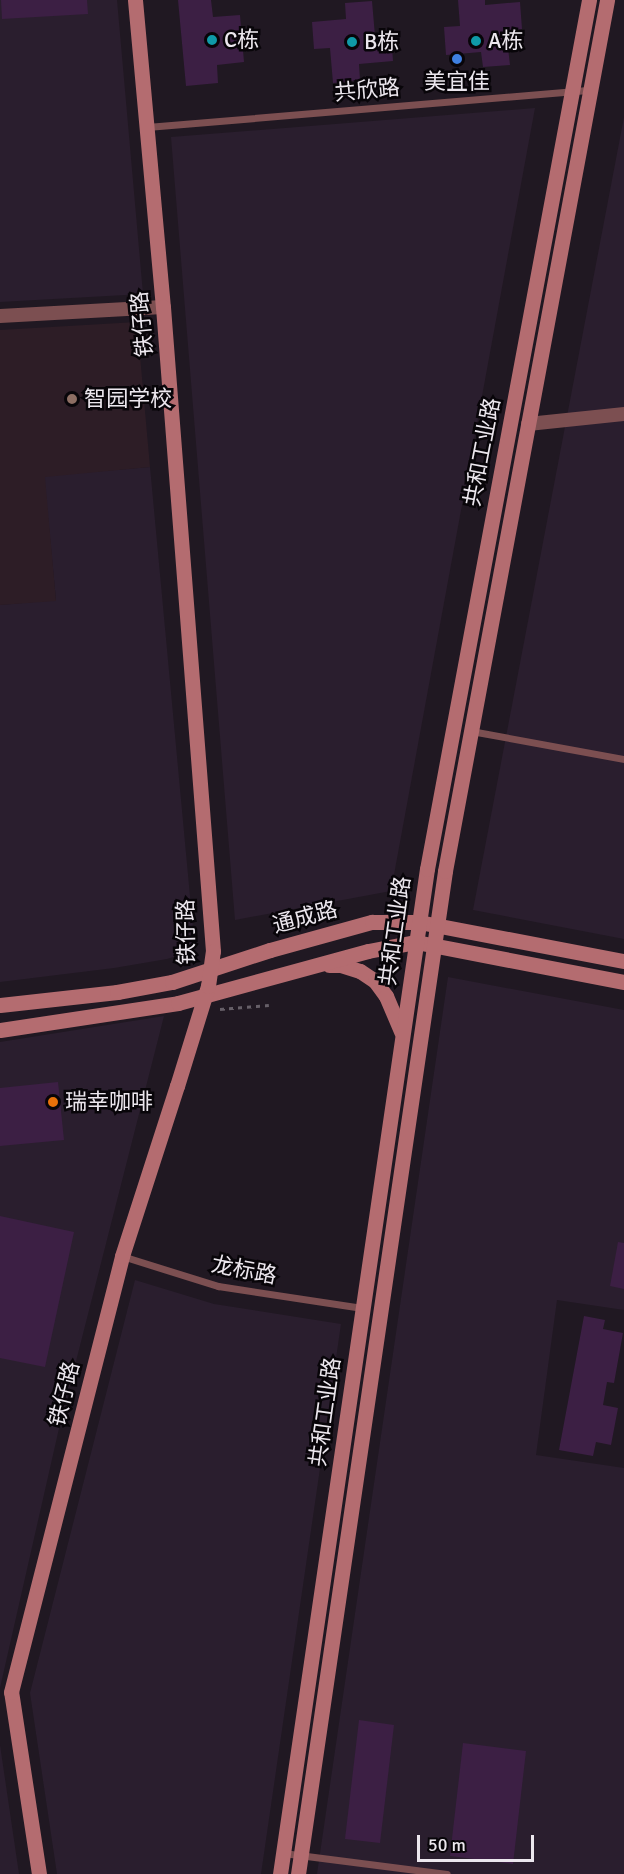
<!DOCTYPE html>
<html>
<head>
<meta charset="utf-8">
<style>
	body { margin:0 }
	#map { position:relative; width:624px; height:1874px; overflow:hidden; background:#201822; font-family:Signika,"Noto Sans SC",sans-serif }
	div>[style] { position:absolute }
	[style*='--x'] { left:calc(var(--x)*1px); top:calc(var(--y)*1px); width:calc(var(--w)*1px); rotate:calc(var(--a)*1deg) }
	.built>* { inset:0; background:#2a1e2e }
	.education>* { inset:0; background:#2d1d26 }
	.building>* { inset:0; background:#3c1f44 }
	.path>* { height:3px; margin-top:-1.5px; transform-origin:0; background:repeating-linear-gradient(90deg,#665f68 0 4.5px,transparent 0 9px) }
	.lane>* { height:7px; margin:-3.5px; padding:0 3.5px; transform-origin:3.5px; border-radius:3.5px; background:#7c4f51 }
	.street>* { height:14px; margin:-7px; padding:0 7px; transform-origin:7px; border-radius:7px; background:#7c4f51 }
	.secondary>* { height:15px; margin:-7.5px; padding:0 7.5px; transform-origin:7.5px; border-radius:7.5px; background:#b46c70 }
	.secondary-bridge>* { height:15px; margin:-7.5px; padding:0 7.5px; transform-origin:7.5px; border-radius:7.5px; background:#b46c70 }
	.dots>* { width:16px; height:16px; translate:-50% -50%; box-sizing:border-box; border:3px solid #080509; border-radius:50% }
	span { translate:-50% -50%; white-space:nowrap; text-align:center; line-height:1.15; -webkit-text-stroke:5px #080509; paint-order:stroke }
	.poi-label { font-size:22px; color:#ece7ee }
	.left { translate:0 -50%; text-align:left }
	.street-label { font-size:22px; color:#ece7ee }
	.scale { position:absolute; left:417px; top:1835px; width:117px; height:27px; box-sizing:border-box; border:3px solid #ece7ee; border-top:0; padding-left:8px; font-size:18px; line-height:21px; white-space:nowrap; color:#ece7ee; -webkit-text-stroke:4px #080509; paint-order:stroke }
</style>
</head>
<body>
<div id="map">
	<div class="built">
		<div style="clip-path:polygon(0 0,117px 0,143px 294px,0 302px)"></div>
		<div style="clip-path:polygon(535px 108px,391px 891px,235px 920px,171px 137px)"></div>
		<div style="clip-path:polygon(624px 117px,624px 939px,473px 910px)"></div>
		<div style="clip-path:polygon(150px 467px,195px 950px,167px 959px,114px 968px,0 982px,0 605px,56px 600px,44px 476px)"></div>
		<div style="clip-path:polygon(448px 977px,624px 1010px,624px 1310px,557px 1300px,536px 1455px,624px 1468px,624px 1874px,317px 1874px)"></div>
		<div style="clip-path:polygon(164px 1016px,60px 1424px,0 1688px,0 1042px)"></div>
		<div style="clip-path:polygon(135px 1280px,214px 1304px,341px 1324px,261px 1874px,57px 1874px,30px 1693px)"></div>
		<div style="clip-path:polygon(0 1745px,19px 1874px,0 1874px)"></div>
	</div>
	<div class="education">
		<div style="clip-path:polygon(137px 322px,150px 467px,45px 477px,56px 601px,0 605px,0 330px)"></div>
	</div>
	<div class="building">
		<div style="clip-path:polygon(1px 0,87px 0,88px 14px,2px 19px)"></div>
		<div style="clip-path:polygon(178px 0,211px 0,213px 17px,240px 15px,244px 62px,217px 65px,218px 83px,186px 86px)"></div>
		<div style="clip-path:polygon(458px 0,485px 0,485px 5px,520px 2px,522px 29px,506px 31px,510px 65px,483px 67px,481px 52px,446px 55px,444px 27px,460px 26px)"></div>
		<div style="clip-path:polygon(372px 1px,375px 36px,391px 34px,393px 61px,359px 64px,360px 80px,333px 83px,330px 48px,314px 49px,312px 22px,346px 19px,345px 3px)"></div>
		<div style="clip-path:polygon(58px 1082px,64px 1140px,0 1146px,0 1088px)"></div>
		<div style="clip-path:polygon(0 1216px,74px 1232px,45px 1367px,0 1358px)"></div>
		<div style="clip-path:polygon(618px 1242px,624px 1243px,624px 1289px,610px 1286px)"></div>
		<div style="clip-path:polygon(584px 1316px,605px 1320px,603px 1329px,623px 1333px,614px 1383px,607px 1382px,603px 1405px,618px 1408px,611px 1445px,596px 1442px,593px 1456px,559px 1450px)"></div>
		<div style="clip-path:polygon(359px 1720px,394px 1725px,380px 1843px,345px 1839px)"></div>
		<div style="clip-path:polygon(463px 1743px,526px 1751px,513px 1864px,450px 1856px)"></div>
	</div>
	<div class="path">
		<div style="--x:220;--y:1009;--w:49;--a:-4.7"></div>
	</div>
	<div class="lane">
		<div style="--x:147;--y:127;--w:445;--a:-4.8"></div>
		<div style="--x:471;--y:731;--w:156;--a:10.4"></div>
		<div style="--x:122;--y:1256;--w:101;--a:17.4"></div>
		<div style="--x:218;--y:1286;--w:146;--a:8.7"></div>
		<div style="--x:283;--y:1853;--w:165;--a:7.3"></div>
	</div>
	<div class="street">
		<div style="--x:0;--y:316;--w:163;--a:-3.2"></div>
		<div style="--x:528;--y:424;--w:97;--a:-5.9"></div>
	</div>
	<div class="secondary">
		<div style="--x:135;--y:0;--w:308;--a:84.8"></div>
		<div style="--x:163;--y:307;--w:646;--a:85.56"></div>
		<div style="--x:329;--y:965;--w:12;--a:0"></div>
		<div style="--x:341;--y:965;--w:20;--a:18"></div>
		<div style="--x:360;--y:971;--w:18;--a:34"></div>
		<div style="--x:375;--y:981;--w:19;--a:54"></div>
		<div style="--x:386;--y:996;--w:39;--a:67"></div>
		<div style="--x:0;--y:1005;--w:118;--a:-6.3"></div>
		<div style="--x:117;--y:992;--w:56;--a:-10.3"></div>
		<div style="--x:172;--y:982;--w:103;--a:-18.1"></div>
		<div style="--x:270;--y:950;--w:106;--a:-15.4"></div>
		<div style="--x:372;--y:922;--w:47;--a:0"></div>
		<div style="--x:419;--y:922;--w:209;--a:10.8"></div>
		<div style="--x:0;--y:1030;--w:180;--a:-8.6"></div>
		<div style="--x:178;--y:1003;--w:197;--a:-15.3"></div>
		<div style="--x:368;--y:951;--w:49;--a:-10.6"></div>
		<div style="--x:416;--y:942;--w:212;--a:10.9"></div>
		<div style="--x:39;--y:1874;--w:184;--a:-98.7"></div>
		<div style="--x:11;--y:1692;--w:450;--a:-75.7"></div>
		<div style="--x:122;--y:1256;--w:179;--a:-72.1"></div>
		<div style="--x:280;--y:1874;--w:1016;--a:-81.68"></div>
		<div style="--x:427;--y:869;--w:884;--a:-79.44"></div>
		<div style="--x:298;--y:1874;--w:1014;--a:-81.66"></div>
		<div style="--x:445;--y:871;--w:886;--a:-79.46"></div>
	</div>
	<div class="secondary-bridge">
		<div style="--x:177;--y:1086;--w:105;--a:-72.8"></div>
		<div style="--x:208;--y:986;--w:35;--a:-82"></div>
	</div>
	<div class="dots">
		<div style="left:212px;top:40px;background:#0f9aa8"></div>
		<div style="left:476px;top:41px;background:#0f9aa8"></div>
		<div style="left:352px;top:42px;background:#0f9aa8"></div>
		<div style="left:457px;top:59px;background:#3f7fe0"></div>
		<div style="left:72px;top:399px;background:#8d6e63"></div>
		<div style="left:53px;top:1102px;background:#e8710a"></div>
	</div>
	<div class="poi-label">
		<span class="left" style="left:224px;top:40px">C栋</span>
		<span class="left" style="left:488px;top:41px">A栋</span>
		<span class="left" style="left:364px;top:42px">B栋</span>
		<span style="left:457px;top:82px">美宜佳</span>
		<span class="left" style="left:84px;top:399px">智园学校</span>
		<span class="left" style="left:65px;top:1102px">瑞幸咖啡</span>
	</div>
	<div class="street-label">
		<span style="left:367px;top:90px;rotate:-5deg">共欣路</span>
		<span style="left:142px;top:324px;rotate:-95deg">铁仔路</span>
		<span style="left:482px;top:452px;rotate:-79deg">共和工业路</span>
		<span style="left:305px;top:917px;rotate:-15deg">通成路</span>
		<span style="left:395px;top:931px;rotate:-82deg">共和工业路</span>
		<span style="left:186px;top:932px;rotate:-91deg">铁仔路</span>
		<span style="left:244px;top:1270px;rotate:11deg">龙标路</span>
		<span style="left:64px;top:1394px;rotate:-76deg">铁仔路</span>
		<span style="left:325px;top:1412px;rotate:-82deg">共和工业路</span>
	</div>
	<div class="scale">50 m</div>
</div>
</body>
</html>
